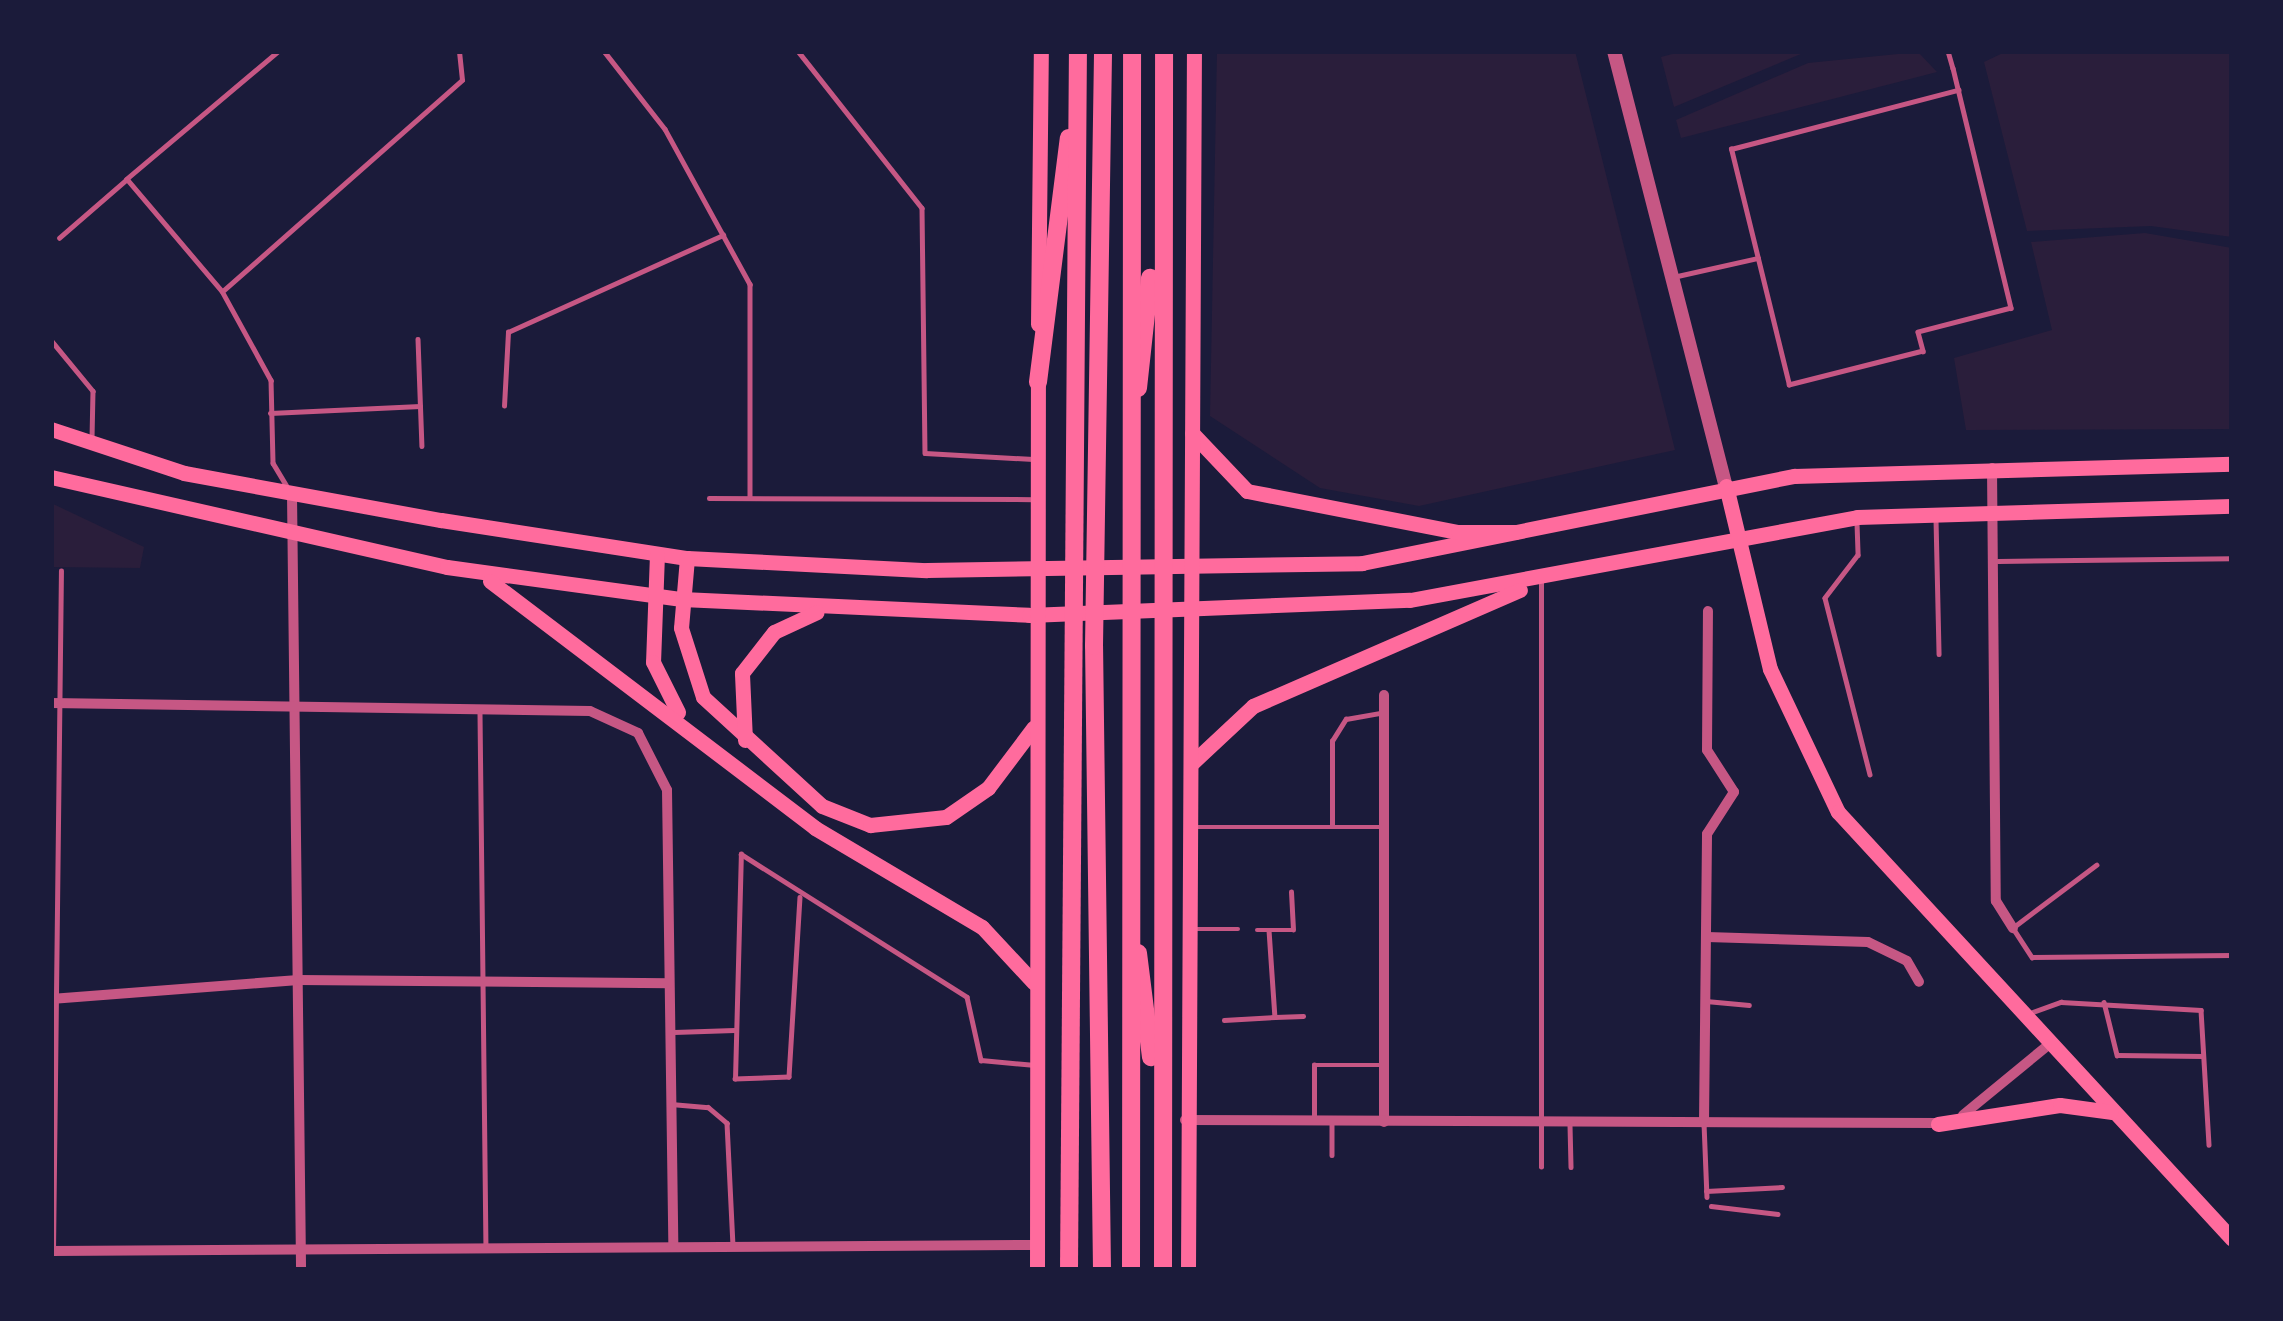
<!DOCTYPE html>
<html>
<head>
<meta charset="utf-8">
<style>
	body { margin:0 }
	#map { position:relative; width:2283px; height:1321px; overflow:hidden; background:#1b1b3a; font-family:"Sofia Sans Condensed",sans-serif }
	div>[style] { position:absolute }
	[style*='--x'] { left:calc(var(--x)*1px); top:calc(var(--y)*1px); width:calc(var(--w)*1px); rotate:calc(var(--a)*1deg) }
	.green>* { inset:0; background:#2a1e3b }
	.service>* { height:4.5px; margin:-2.25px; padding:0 2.25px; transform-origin:2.25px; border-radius:2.25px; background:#c65784 }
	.minor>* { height:10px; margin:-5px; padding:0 5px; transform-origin:5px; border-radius:5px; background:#c65784 }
	.tertiary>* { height:14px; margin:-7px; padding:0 7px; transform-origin:7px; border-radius:7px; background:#c65784 }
	.secondary>* { height:15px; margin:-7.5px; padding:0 7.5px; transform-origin:7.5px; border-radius:7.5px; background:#ff6b9d }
	.motorway>* { height:18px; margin:-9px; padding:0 9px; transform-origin:9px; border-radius:9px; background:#ff6b9d }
	span { translate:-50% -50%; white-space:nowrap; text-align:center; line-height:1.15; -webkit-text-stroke:12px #1b1b3a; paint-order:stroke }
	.frame { position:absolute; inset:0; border:54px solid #1b1b3a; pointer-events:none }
</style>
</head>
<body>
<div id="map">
	<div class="green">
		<div style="clip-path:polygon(1217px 51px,1575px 51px,1675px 450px,1419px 506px,1320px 488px,1210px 416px)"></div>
		<div style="clip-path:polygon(1684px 51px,1808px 51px,1674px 107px,1661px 57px)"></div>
		<div style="clip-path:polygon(2007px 51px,2232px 51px,2232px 237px,2151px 226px,2027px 231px,1984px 62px)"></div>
		<div style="clip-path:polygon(1918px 52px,1937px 72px,1681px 138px,1676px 120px,1808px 63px)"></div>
		<div style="clip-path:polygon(2145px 233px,2232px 248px,2232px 429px,1966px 430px,1954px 358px,2052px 330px,2031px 242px)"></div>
		<div style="clip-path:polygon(51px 503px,144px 547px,140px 568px,51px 567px)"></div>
	</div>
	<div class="service">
		<div style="--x:279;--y:51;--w:199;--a:139.9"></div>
		<div style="--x:127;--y:179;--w:147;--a:49.7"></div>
		<div style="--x:222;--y:291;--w:102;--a:61.2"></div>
		<div style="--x:271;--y:380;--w:83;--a:88.6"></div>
		<div style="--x:273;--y:463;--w:26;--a:59"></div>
		<div style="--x:604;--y:51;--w:99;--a:52"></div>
		<div style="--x:665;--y:129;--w:177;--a:61.3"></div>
		<div style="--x:750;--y:284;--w:214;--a:90"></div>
		<div style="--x:798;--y:51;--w:200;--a:51.7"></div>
		<div style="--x:922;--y:208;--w:245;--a:89.3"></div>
		<div style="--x:925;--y:453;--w:108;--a:3.2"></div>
		<div style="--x:1948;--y:51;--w:18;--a:74"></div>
		<div style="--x:1953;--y:68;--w:247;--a:76.4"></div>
		<div style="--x:2011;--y:308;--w:96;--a:165.5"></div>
		<div style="--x:1918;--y:332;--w:20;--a:75"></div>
		<div style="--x:1923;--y:351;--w:138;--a:165.8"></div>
		<div style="--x:1789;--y:385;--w:243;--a:-103.8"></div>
		<div style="--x:1731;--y:149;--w:235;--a:-14.6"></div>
		<div style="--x:59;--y:238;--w:90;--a:-40.9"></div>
		<div style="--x:1673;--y:277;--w:87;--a:-12.6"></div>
		<div style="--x:224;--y:290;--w:317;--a:-41.4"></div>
		<div style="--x:462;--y:80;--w:29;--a:-96"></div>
		<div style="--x:418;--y:339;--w:107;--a:87.9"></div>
		<div style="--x:51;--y:340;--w:66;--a:50.5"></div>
		<div style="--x:93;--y:391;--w:47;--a:91.2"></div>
		<div style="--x:504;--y:406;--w:74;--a:-86.9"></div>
		<div style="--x:508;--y:332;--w:236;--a:-24.3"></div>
		<div style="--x:270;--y:413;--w:150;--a:-2.7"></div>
		<div style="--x:709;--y:498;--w:324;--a:0.2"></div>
		<div style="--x:1936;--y:519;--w:135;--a:88.7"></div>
		<div style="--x:1857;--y:523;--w:32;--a:88"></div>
		<div style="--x:1858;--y:555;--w:54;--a:127.5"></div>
		<div style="--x:1825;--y:598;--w:182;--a:75.7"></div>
		<div style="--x:1998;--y:561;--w:234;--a:-0.7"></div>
		<div style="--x:480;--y:713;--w:534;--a:89.36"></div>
		<div style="--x:1332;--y:826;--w:85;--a:-90"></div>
		<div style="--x:1332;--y:741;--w:26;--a:-58"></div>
		<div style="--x:1346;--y:719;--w:39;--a:-10"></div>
		<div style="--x:1195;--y:827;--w:186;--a:0"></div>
		<div style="--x:2097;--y:865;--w:105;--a:143.1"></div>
		<div style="--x:2013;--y:928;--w:35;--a:57"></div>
		<div style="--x:2032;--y:957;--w:200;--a:-0.6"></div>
		<div style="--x:800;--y:897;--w:180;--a:93.5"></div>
		<div style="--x:789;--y:1077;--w:54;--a:177.9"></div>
		<div style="--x:735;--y:1079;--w:225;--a:-88.5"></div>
		<div style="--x:741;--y:854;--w:267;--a:32.3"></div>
		<div style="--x:967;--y:997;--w:65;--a:77.5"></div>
		<div style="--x:981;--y:1060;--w:54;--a:5.3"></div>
		<div style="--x:1193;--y:929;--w:45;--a:0"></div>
		<div style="--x:1257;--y:930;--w:36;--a:0"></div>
		<div style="--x:1293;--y:930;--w:38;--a:-93"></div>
		<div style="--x:1269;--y:930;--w:87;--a:86.1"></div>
		<div style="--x:1275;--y:1017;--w:28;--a:-2"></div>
		<div style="--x:1706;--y:1001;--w:43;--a:5.3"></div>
		<div style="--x:2104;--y:1002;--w:55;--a:76.2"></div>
		<div style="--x:2117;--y:1055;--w:86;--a:0.7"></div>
		<div style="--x:2030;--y:1013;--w:33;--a:-20"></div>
		<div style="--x:2061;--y:1002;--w:140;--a:3.3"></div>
		<div style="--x:2201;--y:1010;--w:135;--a:86.6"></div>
		<div style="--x:1224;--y:1020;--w:51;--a:-3.4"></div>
		<div style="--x:674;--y:1032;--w:60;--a:-1.9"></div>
		<div style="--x:671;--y:1104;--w:37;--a:5"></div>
		<div style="--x:708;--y:1107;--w:25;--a:40"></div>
		<div style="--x:727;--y:1123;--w:123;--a:87.2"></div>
		<div style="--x:1314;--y:1121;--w:56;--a:-90"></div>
		<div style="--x:1314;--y:1065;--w:70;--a:0"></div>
		<div style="--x:1332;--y:1121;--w:34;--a:90"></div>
		<div style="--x:1704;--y:1123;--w:74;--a:87.7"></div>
		<div style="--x:1570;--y:1125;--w:42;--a:88.6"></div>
		<div style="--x:1541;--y:1167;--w:586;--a:-90"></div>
		<div style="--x:1706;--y:1191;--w:76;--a:-3"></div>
		<div style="--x:1711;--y:1206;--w:67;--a:6.8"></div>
		<div style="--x:53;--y:1251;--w:680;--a:-89.33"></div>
	</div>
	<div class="minor">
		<div style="--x:1992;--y:468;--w:433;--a:89.5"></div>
		<div style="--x:1996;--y:901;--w:32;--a:58"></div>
		<div style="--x:292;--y:495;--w:775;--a:89.33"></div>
		<div style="--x:1384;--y:695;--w:427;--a:90"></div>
		<div style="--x:51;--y:703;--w:539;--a:0.85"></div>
		<div style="--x:590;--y:711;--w:53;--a:24.6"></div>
		<div style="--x:638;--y:733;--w:64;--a:63"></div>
		<div style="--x:667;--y:790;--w:457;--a:89.2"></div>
		<div style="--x:1707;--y:937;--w:161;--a:1.8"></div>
		<div style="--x:1868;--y:942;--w:43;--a:26"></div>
		<div style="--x:1907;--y:961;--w:24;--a:60"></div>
		<div style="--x:51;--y:999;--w:248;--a:-4.4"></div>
		<div style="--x:298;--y:980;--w:371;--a:0.5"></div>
		<div style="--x:1963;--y:1115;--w:109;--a:-39.4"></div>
		<div style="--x:1185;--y:1120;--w:754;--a:0.23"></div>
		<div style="--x:1704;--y:1123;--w:289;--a:-89.4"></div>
		<div style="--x:1707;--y:834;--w:50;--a:-57.3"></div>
		<div style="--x:1734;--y:792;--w:50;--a:-122.7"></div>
		<div style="--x:1707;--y:750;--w:139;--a:-89.6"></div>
		<div style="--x:51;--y:1251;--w:986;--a:-0.35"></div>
	</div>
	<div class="tertiary">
		<div style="--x:1614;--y:51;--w:449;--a:75.6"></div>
	</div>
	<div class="secondary">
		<div style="--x:1038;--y:324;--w:273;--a:-89.4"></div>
		<div style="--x:51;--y:429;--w:140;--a:18.3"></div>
		<div style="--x:184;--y:473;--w:261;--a:10.4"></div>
		<div style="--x:441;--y:520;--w:249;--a:8.8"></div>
		<div style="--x:687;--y:558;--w:240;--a:2.9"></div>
		<div style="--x:927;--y:570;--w:435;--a:-0.9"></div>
		<div style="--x:1362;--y:563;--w:441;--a:-11.4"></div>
		<div style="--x:1794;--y:476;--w:438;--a:-1.6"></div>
		<div style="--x:1192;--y:433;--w:80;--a:46.5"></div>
		<div style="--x:1247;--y:491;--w:215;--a:11"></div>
		<div style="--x:1458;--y:532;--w:57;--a:0"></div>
		<div style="--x:51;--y:477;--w:406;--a:12.8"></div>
		<div style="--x:447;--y:567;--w:237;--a:7.8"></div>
		<div style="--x:682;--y:599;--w:347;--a:2.6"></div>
		<div style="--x:1029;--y:615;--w:381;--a:-2.3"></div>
		<div style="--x:1410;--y:600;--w:455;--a:-10.5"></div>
		<div style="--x:1857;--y:517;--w:375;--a:-1.7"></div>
		<div style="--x:1726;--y:486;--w:188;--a:76.5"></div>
		<div style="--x:1770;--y:669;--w:158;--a:64.6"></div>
		<div style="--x:1838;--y:812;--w:581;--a:47.3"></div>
		<div style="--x:657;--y:554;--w:108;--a:92.1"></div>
		<div style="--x:653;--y:662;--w:56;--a:63.4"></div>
		<div style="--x:687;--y:558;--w:70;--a:94.9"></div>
		<div style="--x:681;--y:628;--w:72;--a:72.3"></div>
		<div style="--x:703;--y:697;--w:161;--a:42.5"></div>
		<div style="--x:822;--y:806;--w:52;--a:21.6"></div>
		<div style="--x:870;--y:825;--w:76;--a:-6"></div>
		<div style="--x:946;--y:817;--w:51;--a:-34.6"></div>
		<div style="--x:988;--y:788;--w:76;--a:-53"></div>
		<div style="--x:490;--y:581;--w:408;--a:37.2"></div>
		<div style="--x:815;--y:828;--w:194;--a:30.7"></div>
		<div style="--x:982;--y:927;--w:76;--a:47.1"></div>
		<div style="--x:745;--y:740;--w:67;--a:-92.6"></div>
		<div style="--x:742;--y:673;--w:52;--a:-52"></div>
		<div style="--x:774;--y:632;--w:47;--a:-24.9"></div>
		<div style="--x:1191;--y:764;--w:85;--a:-43.1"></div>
		<div style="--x:1253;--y:706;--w:291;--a:-23.5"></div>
		<div style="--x:1938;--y:1124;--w:123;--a:-8.9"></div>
		<div style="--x:2060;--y:1105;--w:51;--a:7.8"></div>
		<div style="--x:1037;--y:1270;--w:898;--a:-89.94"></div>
		<div style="--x:1188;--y:1270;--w:1219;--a:-89.72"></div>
	</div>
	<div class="motorway">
		<div style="--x:1038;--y:382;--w:246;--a:-82.8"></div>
		<div style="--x:1138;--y:388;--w:111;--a:-83.8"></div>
		<div style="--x:1138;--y:953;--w:105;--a:82.9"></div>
		<div style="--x:1069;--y:1270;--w:1219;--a:-89.58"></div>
		<div style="--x:1102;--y:1270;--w:624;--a:-90.73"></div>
		<div style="--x:1094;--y:646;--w:595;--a:-89.13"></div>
		<div style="--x:1131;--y:1270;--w:1219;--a:-89.95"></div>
		<div style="--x:1163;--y:1270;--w:1219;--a:-89.95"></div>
	</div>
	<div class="frame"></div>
</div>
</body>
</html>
